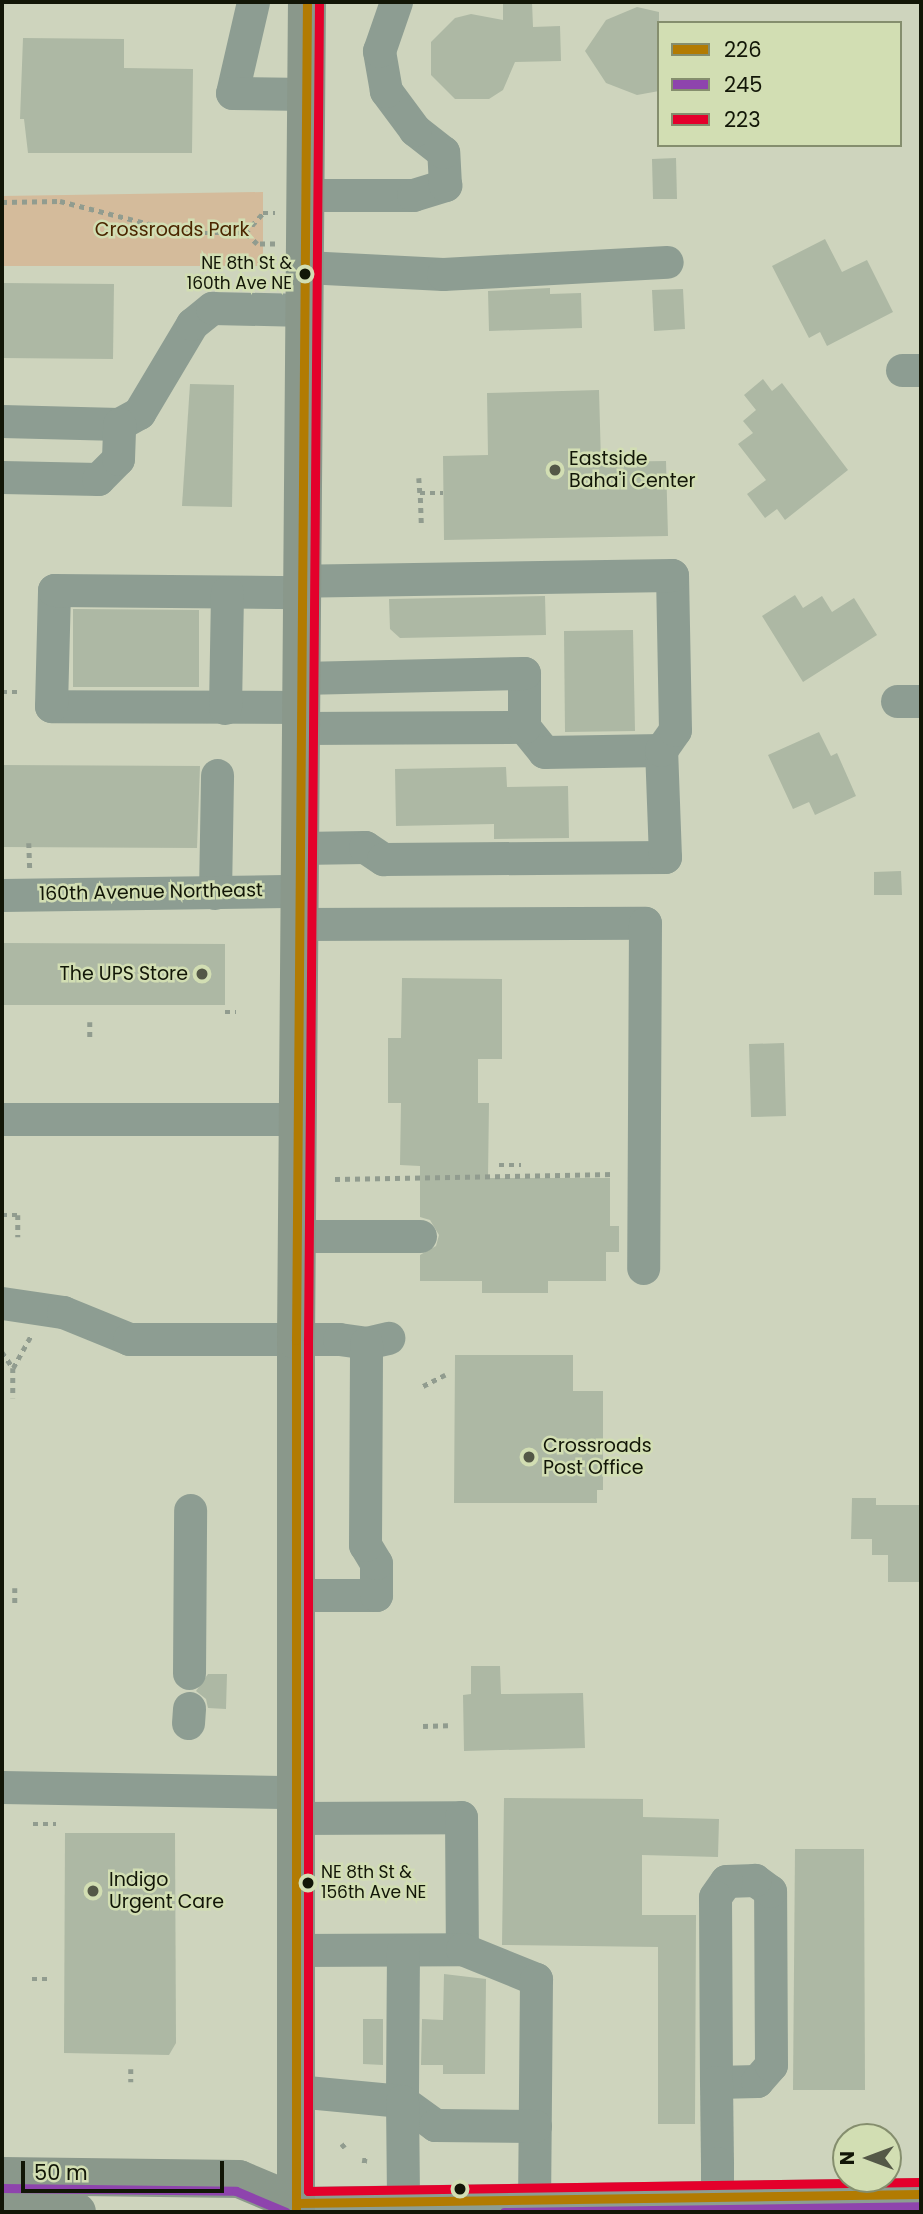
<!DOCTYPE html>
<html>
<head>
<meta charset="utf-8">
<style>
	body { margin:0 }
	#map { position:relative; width:923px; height:2214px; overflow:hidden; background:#ced4bd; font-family:Poppins,sans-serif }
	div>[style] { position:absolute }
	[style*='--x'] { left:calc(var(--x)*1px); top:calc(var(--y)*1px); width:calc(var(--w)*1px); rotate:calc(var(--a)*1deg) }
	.green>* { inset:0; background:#d4bb9b }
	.building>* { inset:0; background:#adb8a4 }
	.path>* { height:4.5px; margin-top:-2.25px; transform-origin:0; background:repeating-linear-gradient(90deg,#919c8f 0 5px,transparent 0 10px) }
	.minor>* { height:33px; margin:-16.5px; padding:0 16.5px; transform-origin:16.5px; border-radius:16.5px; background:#8d9d92 }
	.major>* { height:38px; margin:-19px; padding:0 19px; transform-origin:19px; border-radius:19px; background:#8a988b }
	.bus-1>* { height:9px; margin:-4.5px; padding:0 4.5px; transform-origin:4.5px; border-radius:4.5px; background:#b27b02 }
	.bus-2>* { height:9px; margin:-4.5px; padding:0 4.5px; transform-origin:4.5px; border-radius:4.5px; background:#8e44ad }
	.bus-3>* { height:9px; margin:-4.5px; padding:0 4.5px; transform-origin:4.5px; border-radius:4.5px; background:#e4002b }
	.dots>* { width:19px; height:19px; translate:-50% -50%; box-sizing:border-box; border:4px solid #d2deb3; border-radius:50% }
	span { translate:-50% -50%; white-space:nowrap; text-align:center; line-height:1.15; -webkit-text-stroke:5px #d2deb3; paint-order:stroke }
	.bus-label { font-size:17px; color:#121607 }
	.right { translate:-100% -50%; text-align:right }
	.left { translate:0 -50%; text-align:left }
	.park-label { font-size:19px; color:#4b2600 }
	.poi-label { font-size:19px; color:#121607 }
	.street-label { font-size:19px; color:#121607 }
	.frame { position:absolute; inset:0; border:4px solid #121607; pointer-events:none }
	.legend { position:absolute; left:657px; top:21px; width:245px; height:126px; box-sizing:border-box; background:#d2deb3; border:2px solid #858e6e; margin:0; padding:9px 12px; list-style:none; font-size:21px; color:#121607 }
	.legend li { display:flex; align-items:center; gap:14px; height:35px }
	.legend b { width:35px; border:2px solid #858e6e }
	.north { position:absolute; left:832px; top:2123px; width:70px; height:70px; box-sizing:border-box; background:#d2deb3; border:2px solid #858e6e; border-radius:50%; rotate:270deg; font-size:19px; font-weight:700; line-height:28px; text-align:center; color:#121607 }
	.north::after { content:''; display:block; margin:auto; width:24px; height:32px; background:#545847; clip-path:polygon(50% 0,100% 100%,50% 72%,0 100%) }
	.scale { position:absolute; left:21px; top:2161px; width:203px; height:32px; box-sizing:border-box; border:4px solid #121607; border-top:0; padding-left:9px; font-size:21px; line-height:24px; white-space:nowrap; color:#121607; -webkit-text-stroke:5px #d2deb3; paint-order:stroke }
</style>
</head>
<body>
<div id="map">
	<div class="green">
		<div style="clip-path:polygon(263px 192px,263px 266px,2px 266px,2px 196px)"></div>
	</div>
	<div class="building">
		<div style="clip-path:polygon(503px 2px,532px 2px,533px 27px,560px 26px,561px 61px,515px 62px,503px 90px,489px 99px,455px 99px,431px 75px,431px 42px,455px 18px,471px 14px,503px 20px)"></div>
		<div style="clip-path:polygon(637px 7px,659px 12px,659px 91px,637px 95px,606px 83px,585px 51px,606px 20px)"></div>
		<div style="clip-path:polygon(23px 38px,124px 39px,124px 68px,193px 69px,192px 153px,28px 153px,24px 119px,20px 119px)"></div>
		<div style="clip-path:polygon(676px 158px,677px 199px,653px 199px,652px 159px)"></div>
		<div style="clip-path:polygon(825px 239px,842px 272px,867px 260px,893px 312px,827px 346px,820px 332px,809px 338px,772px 266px)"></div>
		<div style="clip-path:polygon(2px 283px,114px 284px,113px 359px,2px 358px)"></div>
		<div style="clip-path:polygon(550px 288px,550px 294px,581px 293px,582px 328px,489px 331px,488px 291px)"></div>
		<div style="clip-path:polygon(683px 289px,685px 329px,654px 331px,652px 290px)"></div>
		<div style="clip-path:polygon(763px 379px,772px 391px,782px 383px,848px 470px,785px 520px,777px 509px,765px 518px,747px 494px,766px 480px,738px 444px,753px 433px,743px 421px,756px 410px,744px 395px)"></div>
		<div style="clip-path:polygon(190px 384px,234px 385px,232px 507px,182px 506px)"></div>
		<div style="clip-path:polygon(599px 390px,601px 462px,666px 461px,668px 536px,444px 540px,443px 456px,488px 455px,487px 393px)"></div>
		<div style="clip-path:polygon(795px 595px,803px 608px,822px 596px,832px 612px,854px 598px,877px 635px,803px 682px,762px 616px)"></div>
		<div style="clip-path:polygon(545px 596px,546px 635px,400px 638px,390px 629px,389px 599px)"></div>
		<div style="clip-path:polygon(73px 609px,199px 610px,199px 687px,73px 687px)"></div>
		<div style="clip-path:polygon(633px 630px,635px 731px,565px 732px,564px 631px)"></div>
		<div style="clip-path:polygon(819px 732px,831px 756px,837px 753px,856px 796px,815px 815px,809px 802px,793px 809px,768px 755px)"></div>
		<div style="clip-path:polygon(2px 765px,200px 766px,197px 848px,2px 847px)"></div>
		<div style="clip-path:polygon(506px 767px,507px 787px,568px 786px,569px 838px,494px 839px,494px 824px,396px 826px,395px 769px)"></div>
		<div style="clip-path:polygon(901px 871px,902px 895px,874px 895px,874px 872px)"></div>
		<div style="clip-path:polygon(2px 943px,225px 944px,225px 1005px,2px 1005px)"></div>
		<div style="clip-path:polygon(402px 978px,502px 979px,502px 1059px,478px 1059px,478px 1103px,489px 1103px,488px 1178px,610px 1178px,610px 1226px,619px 1226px,619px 1252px,606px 1252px,606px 1281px,548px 1281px,548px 1293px,482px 1293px,482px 1281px,420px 1281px,420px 1255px,436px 1246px,439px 1235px,430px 1220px,420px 1217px,420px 1166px,400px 1165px,401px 1103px,388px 1103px,388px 1038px,401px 1038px)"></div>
		<div style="clip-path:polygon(784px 1043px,786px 1116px,751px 1117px,749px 1044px)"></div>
		<div style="clip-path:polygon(455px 1355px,573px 1355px,573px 1391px,603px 1391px,603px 1490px,597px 1490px,597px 1503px,454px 1503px)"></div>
		<div style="clip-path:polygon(852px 1498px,876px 1498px,876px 1505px,921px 1505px,921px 1582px,888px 1582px,888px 1555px,872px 1555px,872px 1539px,851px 1539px)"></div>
		<div style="clip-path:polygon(471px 1666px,500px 1666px,501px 1694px,583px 1693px,585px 1748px,464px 1751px,463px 1695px,471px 1694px)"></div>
		<div style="clip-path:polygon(208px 1674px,227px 1674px,226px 1709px,208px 1708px,206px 1699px,196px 1691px)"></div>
		<div style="clip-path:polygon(504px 1798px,643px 1799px,643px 1817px,719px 1819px,718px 1857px,642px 1855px,642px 1915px,696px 1915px,695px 2124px,658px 2124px,658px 1947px,502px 1945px)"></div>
		<div style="clip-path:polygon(65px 1833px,175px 1833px,176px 2043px,169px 2055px,64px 2053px)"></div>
		<div style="clip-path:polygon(795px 1849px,864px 1849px,865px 2090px,793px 2090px)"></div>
		<div style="clip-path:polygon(444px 1974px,486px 1979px,485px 2074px,443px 2074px,443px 2065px,421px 2065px,422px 2019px,443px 2020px)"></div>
		<div style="clip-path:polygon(363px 2019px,383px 2019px,383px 2065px,363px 2064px)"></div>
	</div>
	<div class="path">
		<div style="--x:2;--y:202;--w:58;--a:-1"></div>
		<div style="--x:60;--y:201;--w:129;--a:14.4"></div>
		<div style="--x:185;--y:233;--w:60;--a:0"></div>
		<div style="--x:275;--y:244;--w:18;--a:180"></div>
		<div style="--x:257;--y:244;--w:16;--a:-137"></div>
		<div style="--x:245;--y:233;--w:27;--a:-48"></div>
		<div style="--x:263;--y:213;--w:12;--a:0"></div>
		<div style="--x:419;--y:478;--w:15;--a:86"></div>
		<div style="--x:421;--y:523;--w:30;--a:-92"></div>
		<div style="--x:420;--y:493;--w:23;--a:0"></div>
		<div style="--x:2;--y:692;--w:20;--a:0"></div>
		<div style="--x:29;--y:843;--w:25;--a:88"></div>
		<div style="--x:225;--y:1012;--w:11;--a:0"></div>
		<div style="--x:90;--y:1022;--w:17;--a:90"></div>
		<div style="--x:499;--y:1165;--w:22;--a:0"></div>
		<div style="--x:335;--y:1179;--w:280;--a:-1"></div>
		<div style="--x:2;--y:1215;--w:16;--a:0"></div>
		<div style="--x:18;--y:1215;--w:22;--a:90"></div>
		<div style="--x:2;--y:1352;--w:19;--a:55"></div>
		<div style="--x:13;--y:1368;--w:30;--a:90"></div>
		<div style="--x:13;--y:1368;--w:38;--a:-61"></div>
		<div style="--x:423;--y:1386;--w:25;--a:-27"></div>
		<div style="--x:15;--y:1588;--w:19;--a:90"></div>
		<div style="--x:423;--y:1726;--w:25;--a:-2"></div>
		<div style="--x:33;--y:1824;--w:23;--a:0"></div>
		<div style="--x:32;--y:1979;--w:18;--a:0"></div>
		<div style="--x:131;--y:2069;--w:13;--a:90"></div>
		<div style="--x:341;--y:2147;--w:5;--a:-37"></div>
		<div style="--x:364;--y:2163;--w:7;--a:-82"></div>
	</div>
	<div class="minor">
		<div style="--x:253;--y:2;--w:93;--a:103"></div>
		<div style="--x:232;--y:93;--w:74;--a:0.8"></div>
		<div style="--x:305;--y:195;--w:108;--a:0"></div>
		<div style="--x:413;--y:195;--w:34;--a:-17"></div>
		<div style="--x:445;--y:185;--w:33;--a:-93"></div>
		<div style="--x:443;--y:152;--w:36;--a:-142"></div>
		<div style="--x:415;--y:130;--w:49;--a:-126.6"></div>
		<div style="--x:386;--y:91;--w:41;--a:-99.9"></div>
		<div style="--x:379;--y:51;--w:52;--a:-70.9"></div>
		<div style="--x:305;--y:267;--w:138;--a:2.9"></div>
		<div style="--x:443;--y:274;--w:224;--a:-3.1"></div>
		<div style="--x:902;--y:370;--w:19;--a:0"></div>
		<div style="--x:2;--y:421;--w:117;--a:1.5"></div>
		<div style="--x:119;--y:424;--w:23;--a:-29"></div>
		<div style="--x:139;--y:413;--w:104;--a:-59.2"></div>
		<div style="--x:192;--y:324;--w:26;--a:-39"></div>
		<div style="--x:212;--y:308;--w:93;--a:1.2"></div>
		<div style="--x:2;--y:477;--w:96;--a:1.2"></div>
		<div style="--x:98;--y:479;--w:28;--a:-45"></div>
		<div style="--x:118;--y:459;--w:35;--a:-88"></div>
		<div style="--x:897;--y:701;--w:24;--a:0"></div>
		<div style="--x:301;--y:707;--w:250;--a:-179.8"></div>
		<div style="--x:51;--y:706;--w:116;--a:-88.5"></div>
		<div style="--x:54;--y:590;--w:248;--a:0.5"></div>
		<div style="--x:225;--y:708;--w:116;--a:-89"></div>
		<div style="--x:524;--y:727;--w:32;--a:51"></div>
		<div style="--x:544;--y:752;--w:117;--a:-1"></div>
		<div style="--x:301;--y:728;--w:223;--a:-0.3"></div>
		<div style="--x:524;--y:727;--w:54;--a:-90"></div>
		<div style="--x:524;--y:673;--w:223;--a:178.7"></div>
		<div style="--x:300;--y:848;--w:65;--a:-0.9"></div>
		<div style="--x:365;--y:847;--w:22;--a:34"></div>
		<div style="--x:383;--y:859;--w:282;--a:-0.4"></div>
		<div style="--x:665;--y:857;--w:107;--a:-92.1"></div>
		<div style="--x:661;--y:750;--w:24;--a:-55"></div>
		<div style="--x:675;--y:730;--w:155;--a:-91.1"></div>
		<div style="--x:672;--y:575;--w:370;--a:179.1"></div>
		<div style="--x:215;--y:893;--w:118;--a:-89"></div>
		<div style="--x:2;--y:895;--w:298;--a:-0.8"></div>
		<div style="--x:299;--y:924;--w:346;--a:-0.2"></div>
		<div style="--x:645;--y:923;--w:345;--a:90.3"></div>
		<div style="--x:2;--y:1119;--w:295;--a:0"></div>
		<div style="--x:296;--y:1236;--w:124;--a:0"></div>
		<div style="--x:2;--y:1303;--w:62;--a:8.4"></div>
		<div style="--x:63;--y:1312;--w:71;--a:22.2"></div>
		<div style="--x:129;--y:1339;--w:210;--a:0"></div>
		<div style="--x:339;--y:1339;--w:27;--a:8"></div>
		<div style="--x:366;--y:1343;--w:23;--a:-13"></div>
		<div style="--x:296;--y:1595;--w:80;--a:0"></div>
		<div style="--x:376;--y:1595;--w:32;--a:-90"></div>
		<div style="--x:376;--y:1563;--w:21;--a:-121"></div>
		<div style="--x:365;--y:1545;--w:202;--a:-89.7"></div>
		<div style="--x:189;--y:1673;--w:163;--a:-89.6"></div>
		<div style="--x:188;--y:1723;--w:15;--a:-86"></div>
		<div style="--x:2;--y:1787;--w:294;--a:1"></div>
		<div style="--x:296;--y:1818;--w:165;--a:-0.3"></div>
		<div style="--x:461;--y:1817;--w:132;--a:89.6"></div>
		<div style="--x:296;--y:1950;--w:166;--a:-0.3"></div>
		<div style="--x:462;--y:1949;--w:80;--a:22.1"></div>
		<div style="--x:536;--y:1979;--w:220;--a:90.5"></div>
		<div style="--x:403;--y:1950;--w:151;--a:90.4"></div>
		<div style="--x:402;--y:2101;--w:41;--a:36"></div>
		<div style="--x:435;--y:2125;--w:100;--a:0.6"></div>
		<div style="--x:716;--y:2082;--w:41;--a:-1.4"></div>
		<div style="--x:757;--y:2081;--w:21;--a:-49"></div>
		<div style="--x:771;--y:2065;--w:174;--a:-90.3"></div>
		<div style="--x:770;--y:1891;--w:19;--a:-144"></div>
		<div style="--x:755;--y:1880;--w:29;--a:178"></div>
		<div style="--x:726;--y:1881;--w:19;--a:125"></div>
		<div style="--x:715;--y:1897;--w:185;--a:89.7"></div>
		<div style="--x:716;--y:2082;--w:81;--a:89.3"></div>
		<div style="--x:717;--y:2163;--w:35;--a:90"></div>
		<div style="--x:296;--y:2091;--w:106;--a:5.4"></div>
		<div style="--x:402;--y:2101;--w:99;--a:89.4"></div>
		<div style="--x:296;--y:2203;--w:625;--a:-0.83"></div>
	</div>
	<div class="major">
		<div style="--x:2;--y:2176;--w:237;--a:0.7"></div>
		<div style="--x:239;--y:2179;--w:62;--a:22.8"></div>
		<div style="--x:2;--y:2211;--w:75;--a:0.8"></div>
		<div style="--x:296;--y:2212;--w:872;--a:-90"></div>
		<div style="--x:296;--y:1340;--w:1338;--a:-89.53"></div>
	</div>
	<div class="bus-1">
		<div style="--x:296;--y:2203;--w:625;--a:-0.83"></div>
		<div style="--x:296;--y:2212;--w:872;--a:-90"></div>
		<div style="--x:296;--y:1340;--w:1338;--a:-89.53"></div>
	</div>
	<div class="bus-2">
		<div style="--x:2;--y:2188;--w:234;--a:0.7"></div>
		<div style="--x:236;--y:2191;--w:54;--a:22.8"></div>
		<div style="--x:504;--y:2212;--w:417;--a:-0.8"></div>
	</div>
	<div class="bus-3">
		<div style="--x:319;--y:2;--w:1338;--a:90.47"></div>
		<div style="--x:308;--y:1340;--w:851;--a:90"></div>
		<div style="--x:308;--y:2191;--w:613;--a:-0.84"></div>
	</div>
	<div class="dots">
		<div style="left:305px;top:274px;background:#121607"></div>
		<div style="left:555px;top:470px;background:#545847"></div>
		<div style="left:202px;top:974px;background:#545847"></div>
		<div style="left:529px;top:1457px;background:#545847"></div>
		<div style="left:308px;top:1883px;background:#121607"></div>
		<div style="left:93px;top:1891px;background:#545847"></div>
		<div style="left:460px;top:2189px;background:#121607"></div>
	</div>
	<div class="bus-label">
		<span class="right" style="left:292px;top:274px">NE 8th St &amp;<br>160th Ave NE</span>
		<span class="left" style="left:321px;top:1883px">NE 8th St &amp;<br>156th Ave NE</span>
	</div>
	<div class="park-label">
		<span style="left:172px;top:230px">Crossroads Park</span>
	</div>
	<div class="poi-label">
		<span class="left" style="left:569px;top:470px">Eastside<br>Baha'i Center</span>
		<span class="right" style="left:188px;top:974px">The UPS Store</span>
		<span class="left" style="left:543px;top:1457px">Crossroads<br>Post Office</span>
		<span class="left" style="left:109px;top:1891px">Indigo<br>Urgent Care</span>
	</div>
	<div class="street-label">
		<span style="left:151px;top:892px;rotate:-1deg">160th Avenue Northeast</span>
	</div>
	<div class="frame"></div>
	<ul class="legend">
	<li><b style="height:9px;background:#b27b02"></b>226</li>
	<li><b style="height:9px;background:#8e44ad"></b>245</li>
	<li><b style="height:9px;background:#e4002b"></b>223</li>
	</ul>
	<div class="north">N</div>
	<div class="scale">50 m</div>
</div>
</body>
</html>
